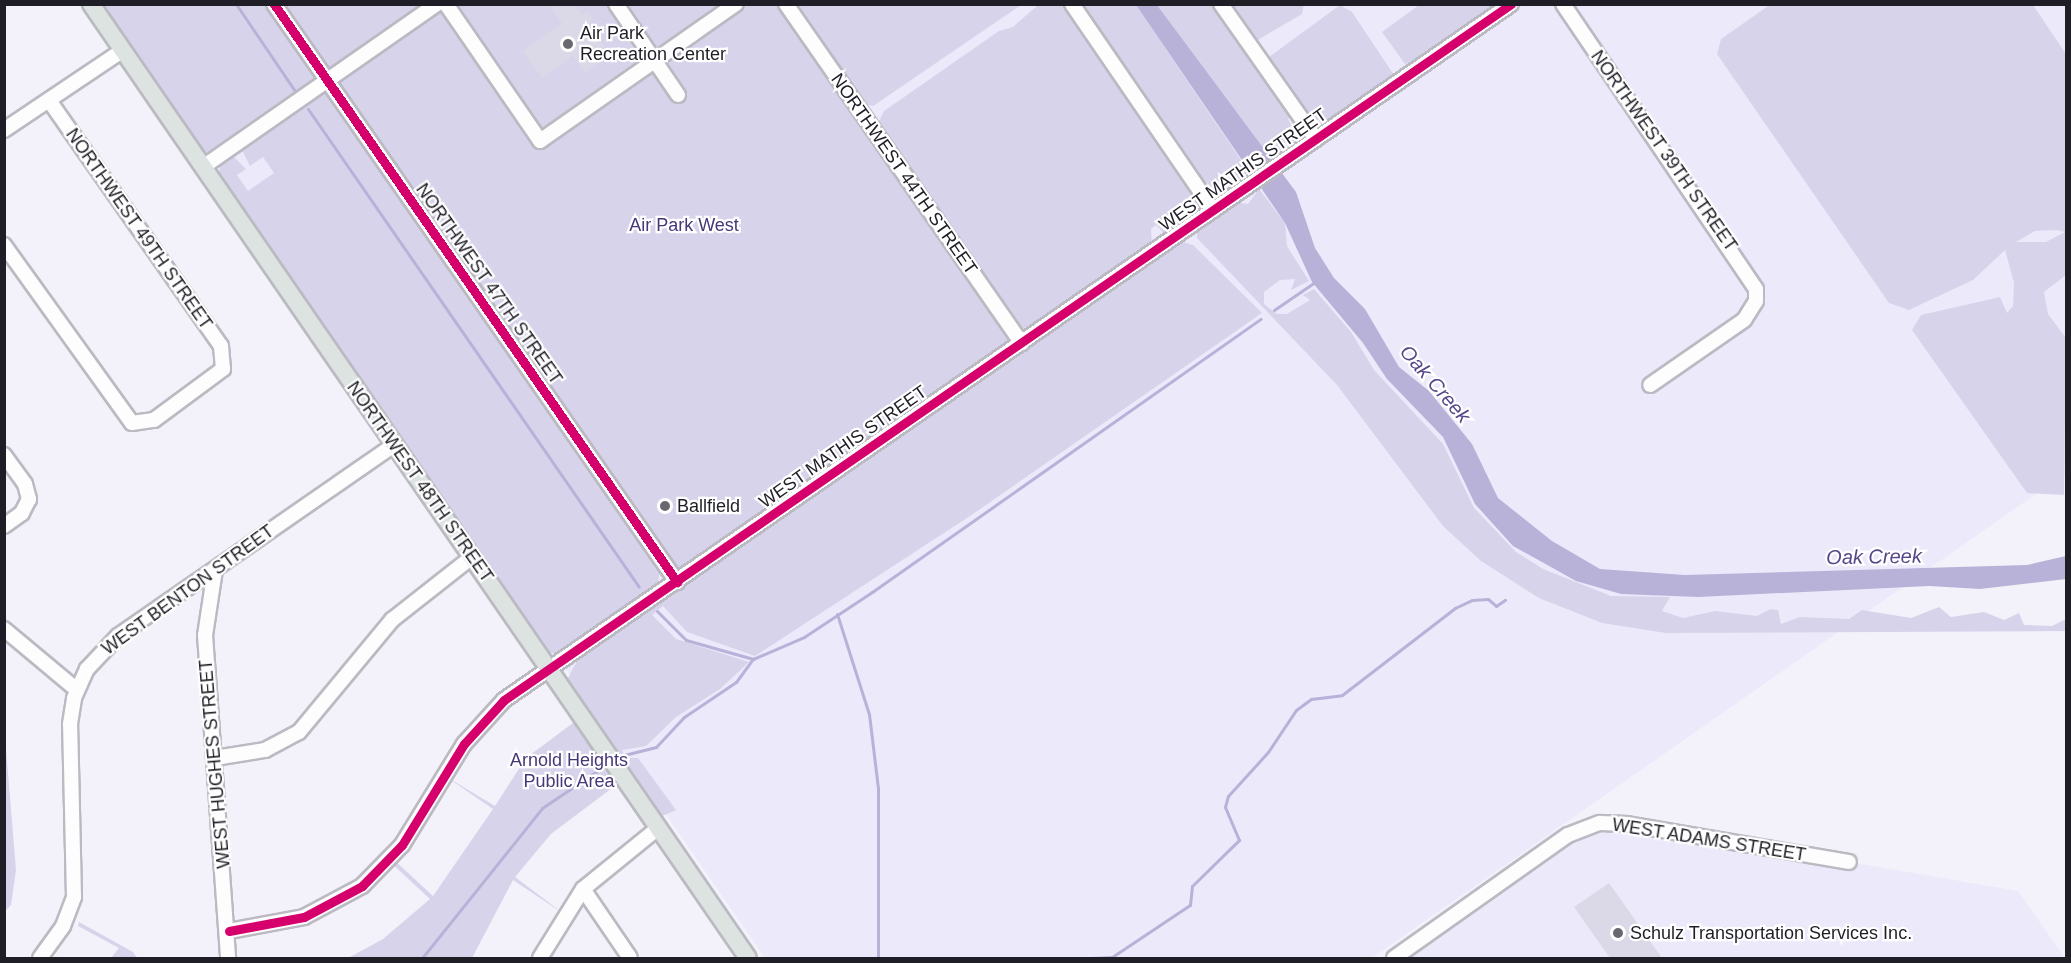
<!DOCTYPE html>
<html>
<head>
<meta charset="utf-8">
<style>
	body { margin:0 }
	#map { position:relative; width:2071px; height:963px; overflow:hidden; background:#f3f2fa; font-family:Arial,sans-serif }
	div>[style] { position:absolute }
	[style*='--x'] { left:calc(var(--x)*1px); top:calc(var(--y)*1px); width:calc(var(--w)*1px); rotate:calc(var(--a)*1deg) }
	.built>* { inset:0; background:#ece9fb }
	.green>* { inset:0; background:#d7d3eb }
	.water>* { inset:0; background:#b8b2d9 }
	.stream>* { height:3px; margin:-1.5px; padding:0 1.5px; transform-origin:1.5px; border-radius:1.5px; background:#b8b2d9 }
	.building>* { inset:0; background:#dbd9e7 }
	.roads { filter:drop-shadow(2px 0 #bbbac2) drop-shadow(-2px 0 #bbbac2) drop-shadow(0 2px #bbbac2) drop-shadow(0 -2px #bbbac2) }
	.minor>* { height:14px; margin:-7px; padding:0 7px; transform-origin:7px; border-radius:7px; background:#fdfdfe }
	.major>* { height:16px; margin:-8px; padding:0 8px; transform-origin:8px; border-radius:8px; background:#dce3e0 }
	.cycleway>* { height:9px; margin:-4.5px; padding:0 4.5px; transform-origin:4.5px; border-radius:4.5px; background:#d6006c }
	.dots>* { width:16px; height:16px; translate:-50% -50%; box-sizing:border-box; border:3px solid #fff; border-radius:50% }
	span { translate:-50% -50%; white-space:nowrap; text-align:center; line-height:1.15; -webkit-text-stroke:4.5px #fff; paint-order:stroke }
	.poi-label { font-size:18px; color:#1f1e26 }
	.left { translate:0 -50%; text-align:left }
	.street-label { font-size:18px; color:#1f1e26 }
	.park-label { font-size:18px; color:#473778 }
	.water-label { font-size:20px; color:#57478a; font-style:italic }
	.frame { position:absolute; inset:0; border:6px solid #1f1e26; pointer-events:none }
</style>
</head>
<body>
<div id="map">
	<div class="built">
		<div style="clip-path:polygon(108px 5px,2066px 5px,2066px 473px,1372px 958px,765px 958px)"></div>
		<div style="clip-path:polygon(1627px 824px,2018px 891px,2065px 958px,1394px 958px,1568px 835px)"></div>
	</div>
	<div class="green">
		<div style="clip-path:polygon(1304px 4px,1302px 14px,1256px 41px,1225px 5px)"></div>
		<div style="clip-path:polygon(evenodd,1771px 4px,2033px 5px,2066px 54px,2066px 275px,2044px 292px,2048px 314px,2066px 338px,2064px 495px,2027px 493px,1912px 330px,1921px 315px,2000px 297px,2007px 313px,2013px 306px,2014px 283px,2005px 250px,1973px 280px,1909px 310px,1889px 303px,1717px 54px,1721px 39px,1771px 4px,2057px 230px,2065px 232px,2046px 242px,2016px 242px,2035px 231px,2057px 230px)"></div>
		<div style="clip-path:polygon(99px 5px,269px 5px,315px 72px,314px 82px,215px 152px,204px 152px)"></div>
		<div style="clip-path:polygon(274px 5px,786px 5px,1022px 343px,677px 582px)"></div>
		<div style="clip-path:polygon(792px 5px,1021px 5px,873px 106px,864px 104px)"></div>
		<div style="clip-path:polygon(1038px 5px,1063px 5px,1200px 205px,1171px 231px,1163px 232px,1156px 225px,1151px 229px,1152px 246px,1035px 326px,1023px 328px,877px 125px,884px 111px,999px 31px,1013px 27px)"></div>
		<div style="clip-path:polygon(1076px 5px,1136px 5px,1249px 172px,1237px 181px,1231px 172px,1223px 177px,1227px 188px,1219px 193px,1204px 180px,1199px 182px)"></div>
		<div style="clip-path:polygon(1157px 5px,1214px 5px,1291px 116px,1288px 119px,1296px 133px,1294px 141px,1279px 144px,1281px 149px,1269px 158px)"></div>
		<div style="clip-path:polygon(1340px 5px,1352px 12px,1394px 75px,1324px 125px,1315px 124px,1269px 57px)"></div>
		<div style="clip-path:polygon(1419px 5px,1495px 5px,1416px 62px,1405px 64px,1382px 32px)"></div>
		<div style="clip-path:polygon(323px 93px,333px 97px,660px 570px,657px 588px,560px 654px,547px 653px,218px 176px,221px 162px,231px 154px,246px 169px,237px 175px,248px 191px,274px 173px,263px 157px,250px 166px,241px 148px)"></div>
		<div style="clip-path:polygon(1259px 189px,1285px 223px,1287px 246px,1309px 281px,1291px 290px,1295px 279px,1280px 280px,1264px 292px,1264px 304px,1277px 314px,1287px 314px,1310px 300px,1303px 295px,1314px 289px,1351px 332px,1374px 370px,1443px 444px,1474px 508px,1516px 552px,1543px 569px,1611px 596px,1670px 597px,1662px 611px,1683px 618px,1715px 611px,1757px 616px,1770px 609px,1778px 610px,1781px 624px,1800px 617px,1849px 619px,1862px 610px,1911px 618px,1939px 607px,1951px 617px,1984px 612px,2004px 620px,2019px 613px,2024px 625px,2052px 626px,2066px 619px,2066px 631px,1666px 633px,1602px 623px,1539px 598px,1481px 561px,1443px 526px,1337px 385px,1197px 238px,1197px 229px,1235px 202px,1248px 204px)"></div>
		<div style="clip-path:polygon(1179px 241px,1193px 245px,1262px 313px,973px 514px,755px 656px,687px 632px,663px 606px,652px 615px,676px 639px,749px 662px,720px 689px,676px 717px,646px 746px,622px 750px,626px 758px,638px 758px,676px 810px,662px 816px,655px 812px,569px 687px,568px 678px,577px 661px,621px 626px)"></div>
		<div style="clip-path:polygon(581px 717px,624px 779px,551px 834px,515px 877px,564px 914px,513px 880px,472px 958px,348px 958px,383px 939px,430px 899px,389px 861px,392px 858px,433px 896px,493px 809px,445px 776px,495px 806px,526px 758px)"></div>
		<div style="clip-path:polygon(4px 724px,16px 870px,11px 905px,5px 911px)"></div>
		<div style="clip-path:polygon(79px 922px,133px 952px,137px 958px,111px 958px,119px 948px,78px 926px)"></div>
	</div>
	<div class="water">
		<div style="clip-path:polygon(1136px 5px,1157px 5px,1296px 192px,1315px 248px,1334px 278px,1365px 309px,1399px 367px,1429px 391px,1472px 444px,1498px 498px,1552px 541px,1600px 569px,1685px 575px,2027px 565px,2066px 556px,2066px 579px,1980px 589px,1929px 586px,1698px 597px,1621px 594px,1576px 581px,1513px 546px,1475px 504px,1443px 437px,1387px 379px,1363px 343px,1312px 282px,1285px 223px)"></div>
	</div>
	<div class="stream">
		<div style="--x:236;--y:4;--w:105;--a:55.9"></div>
		<div style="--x:308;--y:109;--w:581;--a:55.3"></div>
		<div style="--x:1274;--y:310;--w:50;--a:-34.3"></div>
		<div style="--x:657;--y:611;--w:41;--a:45"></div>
		<div style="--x:686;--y:640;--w:70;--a:15.8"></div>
		<div style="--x:837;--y:614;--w:105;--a:72.3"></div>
		<div style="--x:869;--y:714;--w:75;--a:83.1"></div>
		<div style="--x:878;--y:788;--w:170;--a:90"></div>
		<div style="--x:624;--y:755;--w:33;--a:-14"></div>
		<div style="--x:656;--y:747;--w:41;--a:-47"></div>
		<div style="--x:684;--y:717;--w:63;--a:-33.9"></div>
		<div style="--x:736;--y:682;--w:29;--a:-54"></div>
		<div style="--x:753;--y:659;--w:56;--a:-23.3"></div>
		<div style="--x:804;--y:637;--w:82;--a:-33.5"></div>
		<div style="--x:872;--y:592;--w:475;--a:-35.1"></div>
		<div style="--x:422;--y:958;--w:192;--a:-51.3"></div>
		<div style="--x:542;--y:808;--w:66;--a:-33.9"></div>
		<div style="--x:1092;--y:958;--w:20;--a:-3"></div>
		<div style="--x:1112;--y:957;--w:94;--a:-33.7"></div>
		<div style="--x:1190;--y:905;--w:19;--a:-84"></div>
		<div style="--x:1192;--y:886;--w:66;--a:-44.4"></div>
		<div style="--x:1239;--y:840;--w:36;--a:-113"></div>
		<div style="--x:1225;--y:807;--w:11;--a:-75"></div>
		<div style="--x:1228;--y:796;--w:59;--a:-47.7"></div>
		<div style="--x:1268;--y:752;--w:50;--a:-56.3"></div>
		<div style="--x:1296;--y:710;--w:19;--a:-36"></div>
		<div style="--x:1311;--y:699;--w:31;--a:-7"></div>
		<div style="--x:1342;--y:695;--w:143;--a:-37.6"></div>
		<div style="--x:1455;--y:608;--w:19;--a:-25"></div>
		<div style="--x:1472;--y:600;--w:16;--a:-4"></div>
		<div style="--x:1488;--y:599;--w:11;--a:41"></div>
		<div style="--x:1496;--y:606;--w:11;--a:-34"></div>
	</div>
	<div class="building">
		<div style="clip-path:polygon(549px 4px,575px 4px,582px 15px,587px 11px,593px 20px,588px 24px,610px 55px,585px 73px,573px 56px,542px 78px,523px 51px,562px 23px)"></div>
		<div style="clip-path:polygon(1609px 883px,1662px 958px,1610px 958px,1574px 907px)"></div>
	</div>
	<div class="roads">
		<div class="minor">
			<div style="--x:274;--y:4;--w:705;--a:55.11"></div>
			<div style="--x:446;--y:4;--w:166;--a:55.5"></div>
			<div style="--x:540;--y:141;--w:239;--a:-35"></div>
			<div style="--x:616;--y:4;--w:110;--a:55.7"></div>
			<div style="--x:786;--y:4;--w:413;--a:55.2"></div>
			<div style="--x:1072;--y:4;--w:250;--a:55.6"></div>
			<div style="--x:1221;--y:4;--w:165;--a:54.9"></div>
			<div style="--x:1563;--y:4;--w:344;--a:55.9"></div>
			<div style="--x:1756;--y:289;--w:12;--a:90"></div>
			<div style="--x:1756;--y:301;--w:22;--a:122"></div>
			<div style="--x:1744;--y:320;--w:114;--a:145.3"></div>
			<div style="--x:4;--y:130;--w:143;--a:-33.9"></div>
			<div style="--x:203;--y:167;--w:285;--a:-34.9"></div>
			<div style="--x:4;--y:245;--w:219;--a:54.3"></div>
			<div style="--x:132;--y:423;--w:22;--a:-8"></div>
			<div style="--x:154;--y:420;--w:86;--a:-36.5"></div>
			<div style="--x:223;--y:369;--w:23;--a:-95"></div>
			<div style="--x:221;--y:346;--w:300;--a:-125"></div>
			<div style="--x:4;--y:455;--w:36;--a:54"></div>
			<div style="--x:25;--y:484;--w:16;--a:75"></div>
			<div style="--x:29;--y:499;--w:16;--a:117"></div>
			<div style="--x:22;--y:513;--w:22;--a:144"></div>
			<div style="--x:215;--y:570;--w:66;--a:98.7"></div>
			<div style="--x:205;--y:635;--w:324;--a:85.9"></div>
			<div style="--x:4;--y:629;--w:95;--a:39.9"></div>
			<div style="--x:215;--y:758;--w:51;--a:-9.1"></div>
			<div style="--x:265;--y:750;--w:38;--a:-28"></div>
			<div style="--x:299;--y:732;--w:146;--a:-50.3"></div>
			<div style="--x:392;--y:620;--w:102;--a:-38.2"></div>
			<div style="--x:583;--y:889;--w:83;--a:55.7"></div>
			<div style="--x:229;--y:931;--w:76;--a:-10.6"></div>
			<div style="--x:304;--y:917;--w:66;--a:-28.1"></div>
			<div style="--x:362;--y:886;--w:57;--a:-45.7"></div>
			<div style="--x:402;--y:845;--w:119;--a:-58.5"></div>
			<div style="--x:464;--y:744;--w:59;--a:-47.7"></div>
			<div style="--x:504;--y:700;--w:1224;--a:-34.65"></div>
			<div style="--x:40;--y:958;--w:39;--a:-54"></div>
			<div style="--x:63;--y:926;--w:31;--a:-69"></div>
			<div style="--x:74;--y:897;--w:173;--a:-91.3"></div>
			<div style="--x:70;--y:724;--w:26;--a:-81"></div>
			<div style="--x:74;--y:698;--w:32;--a:-66"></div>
			<div style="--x:87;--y:669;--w:45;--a:-46.8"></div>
			<div style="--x:118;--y:636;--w:336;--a:-34.7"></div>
			<div style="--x:540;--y:958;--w:81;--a:-58.1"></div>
			<div style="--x:583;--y:889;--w:97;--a:-39.1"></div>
			<div style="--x:1394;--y:958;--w:213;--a:-35.3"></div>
			<div style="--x:1568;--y:835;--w:34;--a:-21"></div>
			<div style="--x:1600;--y:823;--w:27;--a:2"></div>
			<div style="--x:1627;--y:824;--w:225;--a:9.7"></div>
		</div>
		<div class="major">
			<div style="--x:91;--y:4;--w:1158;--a:55.45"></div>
		</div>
	</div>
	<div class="cycleway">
		<div style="--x:274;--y:4;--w:705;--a:55.11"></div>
		<div style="--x:229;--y:931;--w:76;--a:-10.6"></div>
		<div style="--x:304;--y:917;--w:66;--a:-28.1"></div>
		<div style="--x:362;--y:886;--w:57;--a:-45.7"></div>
		<div style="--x:402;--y:845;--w:119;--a:-58.5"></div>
		<div style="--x:464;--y:744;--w:59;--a:-47.7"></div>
		<div style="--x:504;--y:700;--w:1224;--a:-34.65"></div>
	</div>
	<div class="dots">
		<div style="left:568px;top:44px;background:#696870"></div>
		<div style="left:665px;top:506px;background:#696870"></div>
		<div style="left:1618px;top:933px;background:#696870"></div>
	</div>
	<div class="poi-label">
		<span class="left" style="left:580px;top:44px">Air Park<br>Recreation Center</span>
		<span class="left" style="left:677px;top:506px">Ballfield</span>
		<span class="left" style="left:1630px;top:933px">Schulz Transportation Services Inc.</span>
	</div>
	<div class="street-label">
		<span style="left:1664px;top:151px;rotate:55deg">NORTHWEST 39TH STREET</span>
		<span style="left:1243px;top:170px;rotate:-35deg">WEST MATHIS STREET</span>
		<span style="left:904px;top:174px;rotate:55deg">NORTHWEST 44TH STREET</span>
		<span style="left:139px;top:229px;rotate:55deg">NORTHWEST 49TH STREET</span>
		<span style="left:489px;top:284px;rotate:55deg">NORTHWEST 47TH STREET</span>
		<span style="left:843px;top:447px;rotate:-35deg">WEST MATHIS STREET</span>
		<span style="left:420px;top:482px;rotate:55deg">NORTHWEST 48TH STREET</span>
		<span style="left:188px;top:590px;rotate:-36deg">WEST BENTON STREET</span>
		<span style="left:215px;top:764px;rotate:-95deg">WEST HUGHES STREET</span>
		<span style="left:1709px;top:840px;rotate:9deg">WEST ADAMS STREET</span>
	</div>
	<div class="park-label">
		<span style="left:684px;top:225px">Air Park West</span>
		<span style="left:569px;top:771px">Arnold Heights<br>Public Area</span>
	</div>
	<div class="water-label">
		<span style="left:1435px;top:384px;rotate:49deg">Oak Creek</span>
		<span style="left:1874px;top:557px;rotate:-1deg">Oak Creek</span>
	</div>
	<div class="frame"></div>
</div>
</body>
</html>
